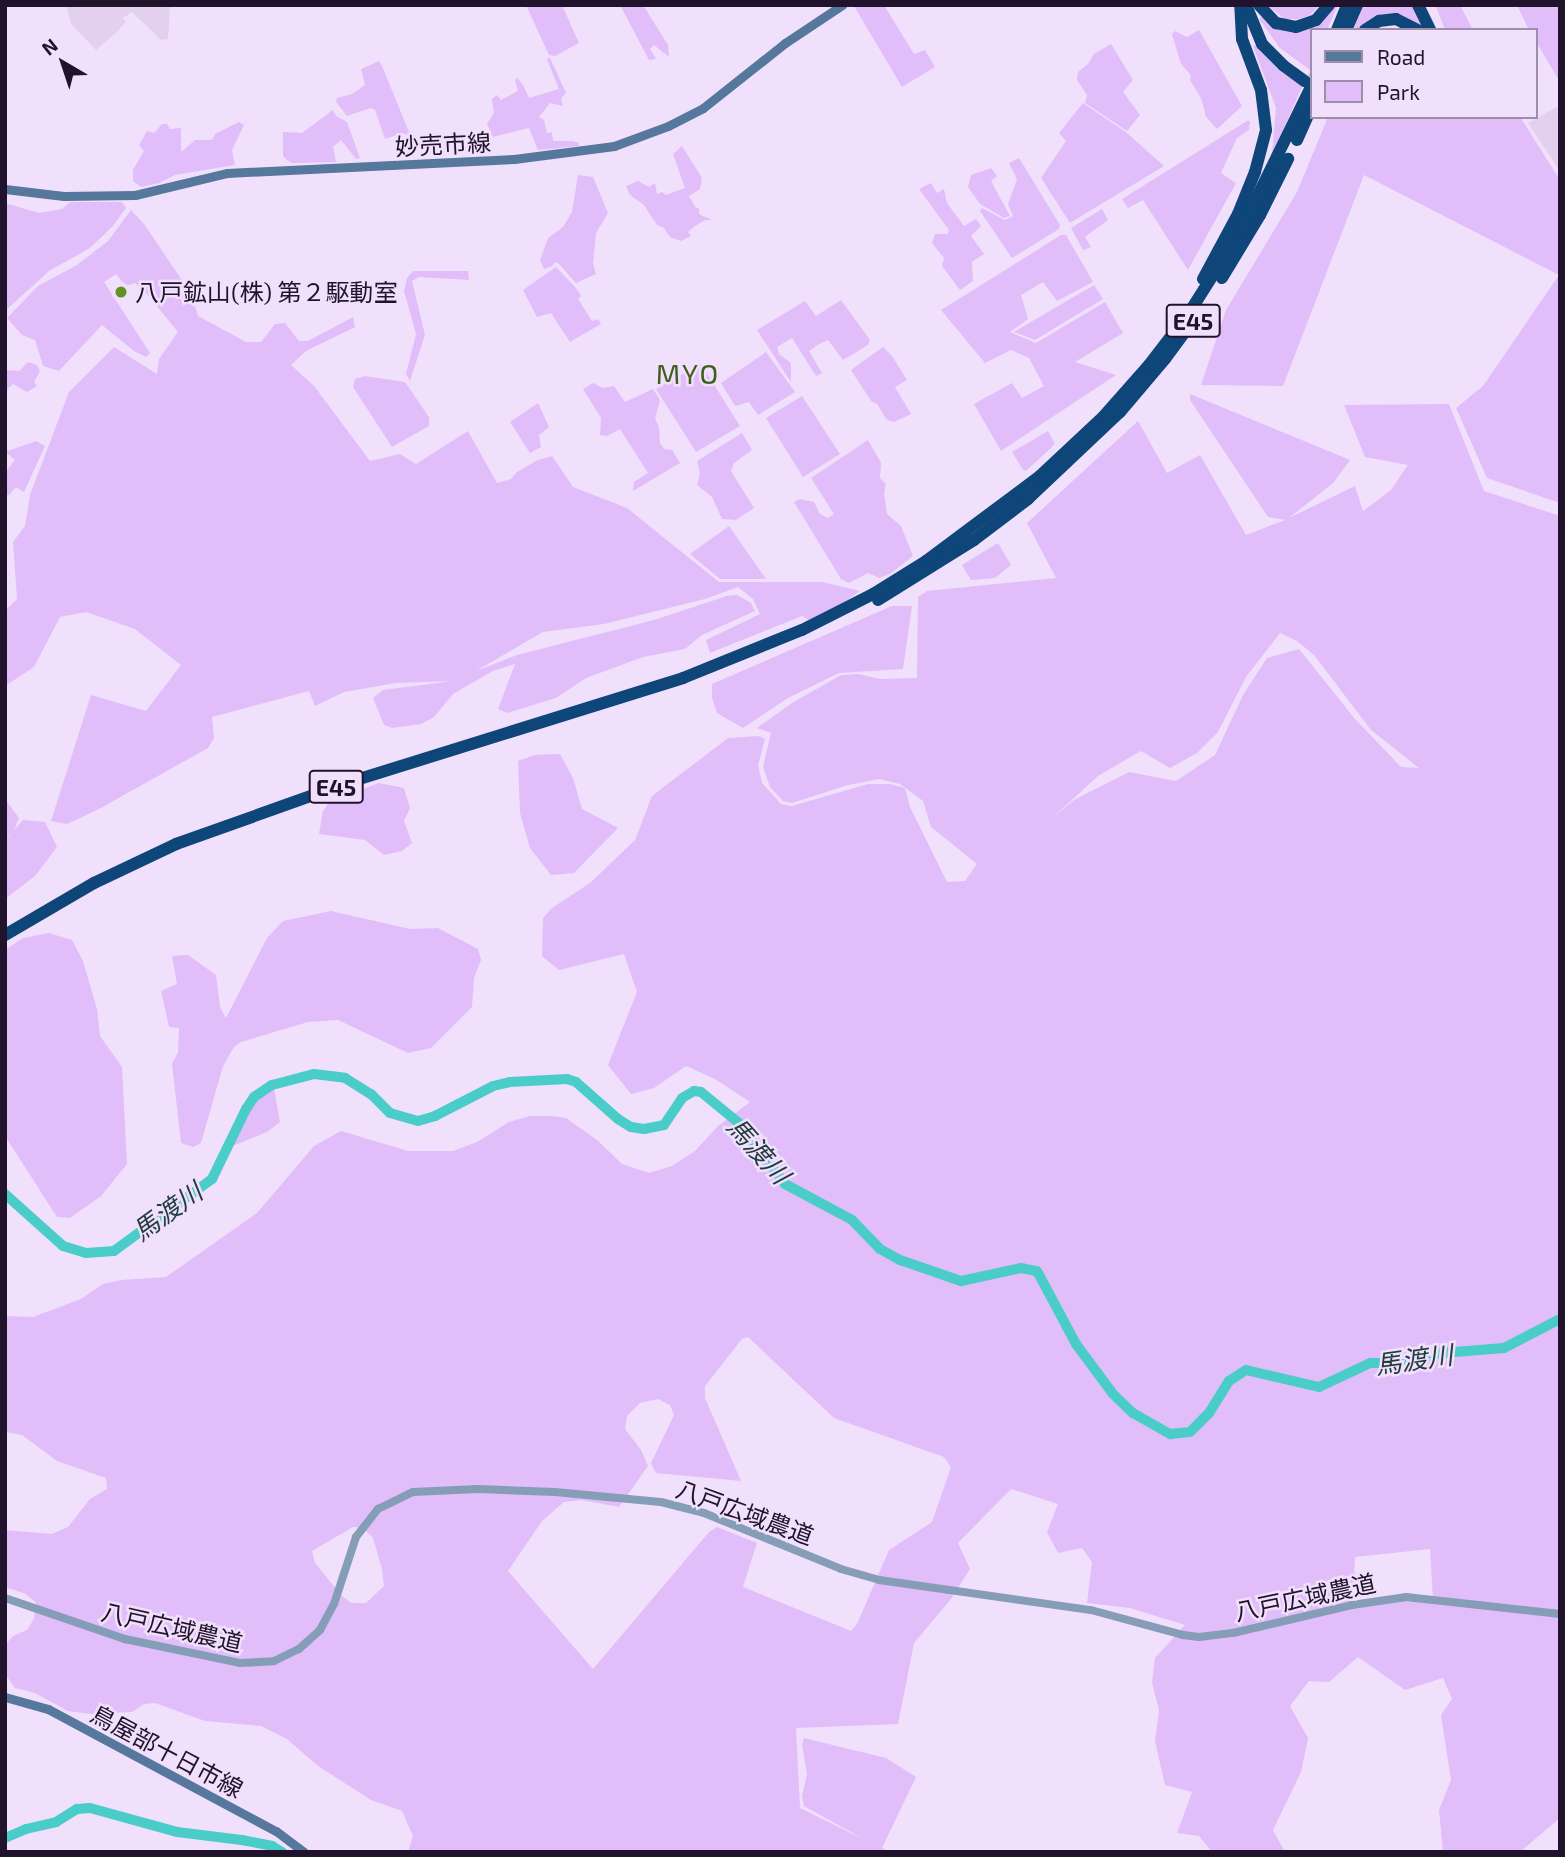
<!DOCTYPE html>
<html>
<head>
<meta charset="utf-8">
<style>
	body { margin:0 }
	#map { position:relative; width:1565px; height:1857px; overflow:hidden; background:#f1e0fc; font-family:"Exo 2","Noto Sans JP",sans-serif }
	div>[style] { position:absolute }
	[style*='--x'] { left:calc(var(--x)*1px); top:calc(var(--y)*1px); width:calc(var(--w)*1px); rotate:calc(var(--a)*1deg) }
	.built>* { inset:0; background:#e2d0ee }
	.green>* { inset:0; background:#e1bdfa }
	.river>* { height:10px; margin:-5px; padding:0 5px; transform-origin:5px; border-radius:5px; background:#4acdc8 }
	.motorway-tunnel>* { height:12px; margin-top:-6px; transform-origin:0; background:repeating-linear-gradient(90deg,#d2c1dd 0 12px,transparent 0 18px) }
	.tertiary>* { height:8px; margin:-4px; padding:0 4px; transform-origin:4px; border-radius:4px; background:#859db6 }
	.secondary>* { height:9px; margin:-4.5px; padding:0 4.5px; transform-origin:4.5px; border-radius:4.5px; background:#56789d }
	.motorway>* { height:12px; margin:-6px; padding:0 6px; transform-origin:6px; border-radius:6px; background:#0f4679 }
	.dots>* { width:19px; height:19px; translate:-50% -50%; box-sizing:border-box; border:4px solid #f1e0fc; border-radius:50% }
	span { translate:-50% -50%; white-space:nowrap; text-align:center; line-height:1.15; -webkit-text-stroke:5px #f1e0fc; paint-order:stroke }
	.shield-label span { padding:2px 5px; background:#f1e0fc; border:2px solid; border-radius:5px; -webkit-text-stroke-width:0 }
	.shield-label { font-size:23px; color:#22132c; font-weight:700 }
	.street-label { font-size:24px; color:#22132c }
	.poi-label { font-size:24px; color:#22132c }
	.left { translate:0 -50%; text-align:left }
	.water-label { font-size:26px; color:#213d3c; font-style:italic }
	.quarter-label { font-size:28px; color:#3f5e1d; letter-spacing:2px }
	.frame { position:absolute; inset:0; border:7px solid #22132c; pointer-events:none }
	.legend { position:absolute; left:1310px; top:28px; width:228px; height:91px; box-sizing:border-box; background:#f1e0fc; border:2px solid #9e8ea9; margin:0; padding:9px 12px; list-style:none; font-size:21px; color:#22132c }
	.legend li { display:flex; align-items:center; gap:14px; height:35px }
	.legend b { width:35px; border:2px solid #9e8ea9 }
	.north { position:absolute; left:28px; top:28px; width:70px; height:70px; -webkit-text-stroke:5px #f1e0fc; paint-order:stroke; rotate:321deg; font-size:19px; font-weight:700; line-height:28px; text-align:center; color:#22132c }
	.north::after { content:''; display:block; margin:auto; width:24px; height:32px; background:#22132c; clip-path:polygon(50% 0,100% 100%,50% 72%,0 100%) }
</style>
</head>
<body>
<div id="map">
	<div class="built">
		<div style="clip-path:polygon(66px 5px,170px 5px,168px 39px,161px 40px,132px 12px,123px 18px,126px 22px,116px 33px,96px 50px,71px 24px)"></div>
		<div style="clip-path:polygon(1560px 105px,1560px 171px,1528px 123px)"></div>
	</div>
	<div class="green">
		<div style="clip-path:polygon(526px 5px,562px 5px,579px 43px,555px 56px,549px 55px)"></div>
		<div style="clip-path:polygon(620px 5px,643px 5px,668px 45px,669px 57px,654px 45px,650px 49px,656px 59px,649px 60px)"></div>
		<div style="clip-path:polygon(884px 5px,914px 54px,925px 50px,935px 67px,902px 87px,854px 6px)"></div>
		<div style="clip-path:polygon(1267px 5px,1320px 5px,1309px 16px,1298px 19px,1285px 19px)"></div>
		<div style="clip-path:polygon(1334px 5px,1338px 5px,1327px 30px,1311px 30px,1310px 70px,1280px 48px,1259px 19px,1262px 17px,1290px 31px,1305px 30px,1319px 23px)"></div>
		<div style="clip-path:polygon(1364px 5px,1412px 5px,1425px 28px,1369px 20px,1359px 30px,1353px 30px)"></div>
		<div style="clip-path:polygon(1460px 5px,1473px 30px,1445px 30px,1436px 6px)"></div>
		<div style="clip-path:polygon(1517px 5px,1560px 5px,1560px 82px,1535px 40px,1535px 30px,1529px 30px)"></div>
		<div style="clip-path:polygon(1199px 30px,1242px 106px,1217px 129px,1206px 117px,1201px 98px,1190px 80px,1191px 75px,1181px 64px,1172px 34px,1175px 31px,1187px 37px)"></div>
		<div style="clip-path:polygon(1111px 44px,1133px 80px,1123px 92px,1140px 115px,1127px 131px,1085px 103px,1087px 95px,1077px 80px,1078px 72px,1088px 64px,1094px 54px)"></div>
		<div style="clip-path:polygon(1256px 45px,1280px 71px,1303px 85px,1272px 154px,1276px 108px,1253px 46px)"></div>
		<div style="clip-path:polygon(550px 58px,566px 93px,561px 98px,563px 106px,550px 103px,539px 117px,544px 120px,547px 133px,552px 132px,553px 141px,573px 141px,579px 143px,579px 146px,538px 150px,529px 128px,493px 137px,487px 124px,494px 113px,492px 99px,497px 95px,501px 100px,518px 91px,515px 80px,517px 78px,523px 85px,529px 98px,559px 89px,547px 59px)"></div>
		<div style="clip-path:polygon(379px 61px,382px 66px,411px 137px,402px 133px,385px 139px,375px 110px,371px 108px,347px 116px,336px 102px,337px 98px,352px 94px,365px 85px,361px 69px)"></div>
		<div style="clip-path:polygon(1083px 103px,1127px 133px,1164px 166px,1070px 223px,1041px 178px,1066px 141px,1059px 133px)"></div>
		<div style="clip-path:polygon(333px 110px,336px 116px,347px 122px,360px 158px,356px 159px,341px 140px,333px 147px,336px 162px,292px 163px,287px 160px,283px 156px,283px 132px,302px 133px)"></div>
		<div style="clip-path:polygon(1328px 117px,1520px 117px,1560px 180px,1560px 503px,1487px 478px,1456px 408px,1483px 386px,1559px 275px,1364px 175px,1283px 386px,1201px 385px,1226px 310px,1297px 192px)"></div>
		<div style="clip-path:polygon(1247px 121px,1250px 121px,1249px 130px,1237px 138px,1221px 173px,1236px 183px,1188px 270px,1143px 200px,1128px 208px,1122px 199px)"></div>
		<div style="clip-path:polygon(239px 122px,244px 125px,232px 150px,235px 165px,175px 175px,159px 183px,141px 187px,133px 181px,133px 170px,144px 151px,139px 145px,147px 131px,154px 133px,162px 124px,167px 124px,170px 129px,181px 128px,181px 152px,195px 140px,212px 140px,215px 134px)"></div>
		<div style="clip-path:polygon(682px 146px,702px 178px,700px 189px,689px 196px,696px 208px,699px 208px,699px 214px,712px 220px,705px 220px,695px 226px,688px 232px,691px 236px,681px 241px,670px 237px,664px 228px,657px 225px,644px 205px,630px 195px,626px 186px,638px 181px,649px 187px,655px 183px,657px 194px,662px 192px,666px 195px,685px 188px,673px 154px)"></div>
		<div style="clip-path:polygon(1019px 158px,1060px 225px,1059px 229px,1012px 258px,980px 211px,982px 208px,1005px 220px,1013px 216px,1008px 204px,1017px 179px,1009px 163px)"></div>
		<div style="clip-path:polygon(991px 168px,997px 176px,991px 181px,1010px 216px,1004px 218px,980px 204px,968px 187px,971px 175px)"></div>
		<div style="clip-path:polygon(578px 175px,593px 177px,608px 213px,596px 233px,593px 263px,596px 274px,576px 283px,559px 264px,555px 262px,552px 266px,544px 269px,540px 260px,548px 238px,563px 227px,572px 212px)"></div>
		<div style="clip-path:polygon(931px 183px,937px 193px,944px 189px,947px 203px,964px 226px,976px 219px,981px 226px,971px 236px,984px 254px,972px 262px,973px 281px,960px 290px,942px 266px,944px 258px,932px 243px,935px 234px,948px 234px,949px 230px,919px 189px)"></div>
		<div style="clip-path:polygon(70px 202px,122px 202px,126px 208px,113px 226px,90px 248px,49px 271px,5px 311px,5px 203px,39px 213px,62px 209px)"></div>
		<div style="clip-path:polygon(1102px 209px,1108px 220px,1085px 237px,1091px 247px,1083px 250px,1071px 228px)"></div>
		<div style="clip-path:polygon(131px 210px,144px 224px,192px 295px,198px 316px,246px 342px,261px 342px,275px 324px,285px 323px,299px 341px,308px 341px,353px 317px,355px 327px,306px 351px,291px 365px,314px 386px,370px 461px,400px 454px,416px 464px,468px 431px,497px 483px,511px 479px,517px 472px,538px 460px,552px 456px,573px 487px,627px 508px,719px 582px,822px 582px,860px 591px,844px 602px,809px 620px,802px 616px,710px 653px,706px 640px,760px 614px,753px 599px,738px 587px,705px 599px,604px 624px,543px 632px,476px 671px,517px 655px,654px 620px,727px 596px,737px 595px,751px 603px,755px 611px,702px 635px,685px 649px,643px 657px,586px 678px,556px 698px,507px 713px,498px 709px,515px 664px,493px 671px,453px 694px,434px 717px,421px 724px,392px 728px,384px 725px,373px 698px,383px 690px,453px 681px,396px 683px,344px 692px,315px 706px,309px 691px,212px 717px,214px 738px,208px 748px,99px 809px,67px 824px,51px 821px,91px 695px,146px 711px,181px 665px,135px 629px,86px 612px,60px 617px,34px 667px,5px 686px,5px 611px,17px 599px,13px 542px,25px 526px,30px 495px,69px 392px,114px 347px,157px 374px,159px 359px,178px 332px,146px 293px,135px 283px,126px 286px,116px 274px,104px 282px,150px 353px,146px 357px,134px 351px,102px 325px,59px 371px,43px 366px,35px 340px,22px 335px,7px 318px,38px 286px,77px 265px,108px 241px)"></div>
		<div style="clip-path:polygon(1061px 235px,1066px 235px,1093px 282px,1057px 301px,1043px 282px,1021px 295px,1028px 319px,1010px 332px,1036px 343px,1105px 302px,1123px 333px,1075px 362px,1116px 375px,1001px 451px,974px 404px,1012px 383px,1022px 398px,1044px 386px,1029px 358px,1011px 350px,985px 363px,941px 310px)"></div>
		<div style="clip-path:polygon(556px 267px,575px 287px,581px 296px,578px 299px,592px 321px,598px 319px,601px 324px,570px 342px,551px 313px,537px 317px,523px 290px)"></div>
		<div style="clip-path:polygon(413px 271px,468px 271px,469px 280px,419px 277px,412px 281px,425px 335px,410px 381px,406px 374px,416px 334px,404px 291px,407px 278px)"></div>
		<div style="clip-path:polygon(1094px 285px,1103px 299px,1035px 340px,1014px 332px)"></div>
		<div style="clip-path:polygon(841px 300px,870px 340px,868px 345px,843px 360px,828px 340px,819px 344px,809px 351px,822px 373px,816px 376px,792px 338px,777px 347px,779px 354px,791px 363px,791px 382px,757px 330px,805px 301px,816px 316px)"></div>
		<div style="clip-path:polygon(883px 347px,892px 356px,907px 380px,895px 387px,911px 414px,894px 422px,887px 420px,877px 404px,871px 401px,851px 370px)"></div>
		<div style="clip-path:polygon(766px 352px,795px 392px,758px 415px,749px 402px,735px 406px,721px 383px)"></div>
		<div style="clip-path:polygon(28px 362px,37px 365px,40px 371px,34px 382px,37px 386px,27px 392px,13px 384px,5px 391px,5px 370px,19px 371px)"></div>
		<div style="clip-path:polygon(701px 364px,740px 426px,696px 452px,656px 389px)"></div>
		<div style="clip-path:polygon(365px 376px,405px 382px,429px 417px,429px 426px,392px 447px,353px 387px,355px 379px)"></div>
		<div style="clip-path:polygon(593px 383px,603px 388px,614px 386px,625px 402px,653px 389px,660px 400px,655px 419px,659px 427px,660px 443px,664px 449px,672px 450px,680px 463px,633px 491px,634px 482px,648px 473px,620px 429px,607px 436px,600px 435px,601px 418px,583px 389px)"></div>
		<div style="clip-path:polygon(evenodd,1190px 394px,1350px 460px,1333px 483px,1289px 518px,1355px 486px,1363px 511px,1391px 490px,1408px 465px,1365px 457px,1344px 405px,1449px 404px,1484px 491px,1560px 516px,1560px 1818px,1520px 1852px,1443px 1852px,1439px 1810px,1451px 1780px,1441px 1715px,1452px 1699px,1443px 1678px,1405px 1690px,1358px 1657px,1329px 1682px,1309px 1681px,1290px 1706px,1308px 1738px,1301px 1772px,1273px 1830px,1285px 1852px,1212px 1852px,1199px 1836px,1177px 1833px,1192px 1792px,1165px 1785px,1155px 1741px,1159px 1710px,1152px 1683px,1155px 1658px,1185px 1625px,1130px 1608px,1087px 1603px,1092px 1562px,1082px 1548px,1058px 1553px,1047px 1532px,1058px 1504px,1011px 1489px,958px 1543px,970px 1569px,951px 1599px,914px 1643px,898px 1724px,796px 1728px,800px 1808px,865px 1840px,804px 1806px,802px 1796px,807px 1774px,802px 1745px,804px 1738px,886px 1758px,916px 1777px,882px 1848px,888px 1852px,408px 1852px,413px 1836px,402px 1811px,371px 1800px,318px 1766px,287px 1739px,261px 1726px,205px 1721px,155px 1703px,144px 1704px,132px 1712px,91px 1714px,68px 1711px,35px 1693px,15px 1688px,5px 1674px,5px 1645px,13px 1636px,27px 1630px,34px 1619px,36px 1603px,26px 1594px,5px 1587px,5px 1530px,52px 1534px,68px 1527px,90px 1499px,107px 1489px,106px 1478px,57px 1461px,22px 1435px,5px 1432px,5px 1316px,33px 1317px,81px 1299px,103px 1284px,121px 1280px,166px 1277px,257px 1213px,314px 1146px,341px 1131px,408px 1151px,453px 1151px,477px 1142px,509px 1122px,530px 1116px,552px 1116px,566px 1118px,597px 1140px,622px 1164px,649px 1173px,672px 1166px,695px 1151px,718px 1126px,750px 1102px,715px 1079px,686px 1066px,654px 1088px,631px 1094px,608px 1065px,637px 992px,624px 954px,559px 970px,542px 956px,543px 918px,552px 908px,590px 883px,635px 840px,652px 796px,728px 738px,759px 736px,765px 739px,758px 765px,762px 783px,781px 804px,792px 806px,868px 784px,890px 784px,905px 788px,910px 807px,947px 882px,965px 881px,977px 864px,931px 827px,923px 801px,900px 784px,879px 779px,848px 785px,792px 803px,783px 801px,770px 787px,763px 767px,771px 733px,757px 728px,792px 703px,841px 675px,858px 674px,880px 679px,917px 678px,918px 597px,927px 591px,1056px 578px,1027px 523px,1138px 421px,1167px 473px,1200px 455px,1246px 535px,1285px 520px,1268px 517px,1190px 400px,1190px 394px,1280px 633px,1297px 641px,1314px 655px,1371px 730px,1419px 768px,1401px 767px,1355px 719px,1299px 649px,1267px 658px,1243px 695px,1215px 755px,1176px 781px,1129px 772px,1074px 800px,1049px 821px,1098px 776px,1141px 751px,1170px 768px,1197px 753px,1218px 732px,1246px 677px,1280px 633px,1190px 394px,748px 1337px,834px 1418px,944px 1457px,951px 1467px,932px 1522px,889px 1550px,857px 1624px,851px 1631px,743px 1587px,757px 1543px,717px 1527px,709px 1532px,593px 1669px,508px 1571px,542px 1521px,564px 1502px,581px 1500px,619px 1507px,648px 1466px,641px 1450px,625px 1429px,627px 1416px,640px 1403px,658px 1399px,670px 1405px,674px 1415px,651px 1463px,656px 1473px,741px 1481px,705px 1398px,705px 1386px,742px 1339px,748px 1337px,1190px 394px,353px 1527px,363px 1528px,373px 1538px,382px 1569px,384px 1586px,366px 1603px,351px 1603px,341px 1595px,315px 1563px,312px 1551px,353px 1527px,1190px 394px,1430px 1549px,1433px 1600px,1353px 1603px,1355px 1557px,1430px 1549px)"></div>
		<div style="clip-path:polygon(802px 396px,840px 454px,803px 477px,766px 418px)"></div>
		<div style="clip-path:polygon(538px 403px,549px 427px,539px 435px,541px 447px,530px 453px,510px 422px)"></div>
		<div style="clip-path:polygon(1048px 431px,1055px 444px,1026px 471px,1023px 470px,1012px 452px)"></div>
		<div style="clip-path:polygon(742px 433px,752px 450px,734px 463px,731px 471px,754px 508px,736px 520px,722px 519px,712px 497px,697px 485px,700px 474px,697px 461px)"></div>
		<div style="clip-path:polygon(868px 440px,881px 463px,880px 478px,886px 484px,884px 493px,887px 514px,901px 526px,913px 556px,890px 574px,879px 578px,868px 573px,849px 583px,841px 579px,794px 502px,800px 499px,814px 502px,820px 514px,828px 518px,834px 514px,811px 478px)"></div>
		<div style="clip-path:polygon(36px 441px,45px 446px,24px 492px,16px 487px,9px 495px,5px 495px,5px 473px,15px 460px,5px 452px)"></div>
		<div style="clip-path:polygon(729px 526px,766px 579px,720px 579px,690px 554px)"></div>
		<div style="clip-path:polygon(998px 543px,1011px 565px,995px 578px,971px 580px,962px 565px)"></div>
		<div style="clip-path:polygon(892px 606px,912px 606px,903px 669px,839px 673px,788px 698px,743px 728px,717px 713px,712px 698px,712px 684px)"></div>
		<div style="clip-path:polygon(560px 754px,573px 778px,582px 809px,618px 828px,574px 873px,551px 875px,530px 848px,520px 813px,518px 761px,535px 755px)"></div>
		<div style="clip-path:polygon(379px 783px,404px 788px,410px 808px,404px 821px,412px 843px,402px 851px,384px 855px,365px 840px,319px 834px,323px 811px,330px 801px)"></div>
		<div style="clip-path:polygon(5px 799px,19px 818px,14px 830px,23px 820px,45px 822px,57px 847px,35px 876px,5px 899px,5px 840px,11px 836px,5px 838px)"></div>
		<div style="clip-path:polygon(331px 911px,410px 929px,438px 928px,478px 949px,481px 960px,474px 978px,472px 1007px,431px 1048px,408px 1053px,338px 1020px,308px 1022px,241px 1042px,234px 1047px,223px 1066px,201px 1143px,193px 1147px,181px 1143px,172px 1064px,178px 1052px,179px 1028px,169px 1027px,161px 991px,177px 984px,172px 956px,188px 955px,216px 975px,220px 1007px,226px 1018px,267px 938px,283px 921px)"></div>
		<div style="clip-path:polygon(49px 933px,72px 940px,83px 961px,97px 1009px,100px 1036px,122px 1067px,127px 1164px,101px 1196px,70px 1218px,57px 1217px,5px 1136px,5px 950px,23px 938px)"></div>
		<div style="clip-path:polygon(274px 1088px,280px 1122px,267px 1132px,235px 1145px,233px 1143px,255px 1101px)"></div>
	</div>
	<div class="river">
		<div style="--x:5;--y:1194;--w:78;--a:41.9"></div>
		<div style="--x:63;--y:1246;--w:24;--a:17"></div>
		<div style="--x:86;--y:1253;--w:28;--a:-4"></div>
		<div style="--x:114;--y:1251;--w:122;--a:-36.3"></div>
		<div style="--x:212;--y:1179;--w:78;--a:-64.1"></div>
		<div style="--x:246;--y:1109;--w:14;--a:-56"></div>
		<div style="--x:254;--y:1097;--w:22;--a:-34"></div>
		<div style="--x:272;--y:1085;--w:43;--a:-14.7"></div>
		<div style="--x:314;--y:1074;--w:31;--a:7"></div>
		<div style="--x:345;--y:1078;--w:31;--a:32"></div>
		<div style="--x:371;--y:1094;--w:27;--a:45"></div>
		<div style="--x:390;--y:1113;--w:29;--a:16"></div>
		<div style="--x:418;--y:1121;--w:18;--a:-16"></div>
		<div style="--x:435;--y:1116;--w:65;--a:-27.3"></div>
		<div style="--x:493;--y:1086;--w:17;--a:-13"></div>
		<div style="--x:510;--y:1082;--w:57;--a:-3"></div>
		<div style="--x:567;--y:1079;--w:9;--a:18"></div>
		<div style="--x:576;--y:1082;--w:56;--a:41.4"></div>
		<div style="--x:618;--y:1119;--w:15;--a:32"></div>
		<div style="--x:631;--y:1127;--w:13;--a:9"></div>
		<div style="--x:644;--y:1129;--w:20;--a:-11"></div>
		<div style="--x:664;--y:1125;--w:32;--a:-56"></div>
		<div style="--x:682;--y:1098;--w:14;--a:-30"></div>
		<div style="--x:694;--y:1091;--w:7;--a:8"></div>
		<div style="--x:701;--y:1092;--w:50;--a:39.4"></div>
		<div style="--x:740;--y:1124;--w:75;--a:53.1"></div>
		<div style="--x:785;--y:1184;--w:76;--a:28.2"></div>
		<div style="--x:852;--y:1220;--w:40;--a:46"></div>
		<div style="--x:880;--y:1249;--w:23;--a:29"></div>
		<div style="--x:900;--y:1260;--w:65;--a:19"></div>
		<div style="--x:961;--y:1281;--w:61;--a:-12.2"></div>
		<div style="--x:1021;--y:1268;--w:16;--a:11"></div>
		<div style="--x:1037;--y:1271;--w:83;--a:61.9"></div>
		<div style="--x:1076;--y:1344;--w:62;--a:53.5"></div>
		<div style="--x:1113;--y:1394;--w:28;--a:44"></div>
		<div style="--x:1133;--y:1413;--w:43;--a:29.6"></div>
		<div style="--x:1170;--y:1434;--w:20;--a:-6"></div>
		<div style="--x:1190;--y:1432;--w:27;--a:-45"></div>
		<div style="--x:1209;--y:1413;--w:38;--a:-58"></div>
		<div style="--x:1229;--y:1381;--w:20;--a:-33"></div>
		<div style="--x:1246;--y:1370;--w:75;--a:13.1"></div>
		<div style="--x:1319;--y:1387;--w:56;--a:-25.2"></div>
		<div style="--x:1370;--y:1363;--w:29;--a:0"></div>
		<div style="--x:1399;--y:1363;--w:44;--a:-13.1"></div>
		<div style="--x:1442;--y:1353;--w:62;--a:-4.6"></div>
		<div style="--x:1504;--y:1348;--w:63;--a:-27.4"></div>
		<div style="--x:5;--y:1838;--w:23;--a:-23"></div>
		<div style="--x:26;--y:1829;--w:31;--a:-13"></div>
		<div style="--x:56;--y:1822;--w:25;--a:-32"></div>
		<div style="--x:77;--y:1809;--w:13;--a:-4"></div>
		<div style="--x:90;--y:1808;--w:90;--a:15.4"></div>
		<div style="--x:177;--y:1832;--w:65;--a:7"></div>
		<div style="--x:242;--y:1840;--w:31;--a:11"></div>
		<div style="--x:272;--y:1846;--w:12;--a:31"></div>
	</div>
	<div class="motorway-tunnel">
		<div style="--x:1308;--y:75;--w:4;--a:34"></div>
	</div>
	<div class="tertiary">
		<div style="--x:5;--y:1598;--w:127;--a:18.9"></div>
		<div style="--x:125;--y:1639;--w:117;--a:11.8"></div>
		<div style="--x:240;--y:1663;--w:34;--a:-3"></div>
		<div style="--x:274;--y:1661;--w:28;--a:-26"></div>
		<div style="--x:299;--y:1649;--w:28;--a:-42"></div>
		<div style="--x:320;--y:1630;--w:30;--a:-62"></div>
		<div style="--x:334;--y:1604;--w:71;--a:-71.8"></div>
		<div style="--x:356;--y:1537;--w:36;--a:-52"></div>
		<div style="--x:378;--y:1509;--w:39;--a:-26"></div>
		<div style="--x:413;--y:1492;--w:65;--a:-2.6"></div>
		<div style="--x:478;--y:1489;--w:77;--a:2.2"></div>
		<div style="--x:555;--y:1492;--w:106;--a:5.4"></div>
		<div style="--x:661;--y:1502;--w:44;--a:14.3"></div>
		<div style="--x:704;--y:1513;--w:148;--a:22.2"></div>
		<div style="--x:841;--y:1569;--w:40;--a:16"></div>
		<div style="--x:879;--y:1580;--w:214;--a:8.1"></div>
		<div style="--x:1091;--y:1610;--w:95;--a:15.2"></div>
		<div style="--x:1183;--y:1635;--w:16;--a:7"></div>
		<div style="--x:1199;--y:1637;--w:34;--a:-7"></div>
		<div style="--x:1233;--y:1633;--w:122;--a:-13.2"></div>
		<div style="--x:1352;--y:1605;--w:55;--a:-8.4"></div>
		<div style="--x:1406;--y:1597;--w:155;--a:6.3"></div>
	</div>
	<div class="secondary">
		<div style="--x:5;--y:189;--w:59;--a:6.8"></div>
		<div style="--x:64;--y:196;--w:71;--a:-0.8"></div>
		<div style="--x:135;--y:195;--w:95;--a:-13.4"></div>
		<div style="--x:227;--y:173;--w:287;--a:-2.8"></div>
		<div style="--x:514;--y:159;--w:101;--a:-7.4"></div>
		<div style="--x:614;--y:146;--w:58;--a:-20.3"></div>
		<div style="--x:668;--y:126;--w:39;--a:-27"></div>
		<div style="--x:703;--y:108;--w:105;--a:-38.4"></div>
		<div style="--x:785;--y:43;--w:69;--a:-33.7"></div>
		<div style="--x:5;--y:1697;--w:45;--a:15.6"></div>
		<div style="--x:48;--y:1709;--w:259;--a:28.2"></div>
		<div style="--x:276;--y:1831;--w:35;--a:37"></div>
	</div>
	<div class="motorway">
		<div style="--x:1246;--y:5;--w:42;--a:67.7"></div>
		<div style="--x:1262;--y:44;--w:31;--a:45"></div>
		<div style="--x:1284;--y:66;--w:26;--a:36"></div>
		<div style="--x:1259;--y:5;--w:25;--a:47"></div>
		<div style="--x:1276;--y:23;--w:20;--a:11"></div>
		<div style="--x:1296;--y:27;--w:21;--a:-19"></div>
		<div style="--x:1316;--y:20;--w:20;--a:-49"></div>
		<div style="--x:1418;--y:5;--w:28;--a:64"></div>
		<div style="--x:1337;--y:30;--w:27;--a:-68"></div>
		<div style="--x:1346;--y:30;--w:27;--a:-66"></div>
		<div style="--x:1365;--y:30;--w:17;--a:-33"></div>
		<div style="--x:1379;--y:21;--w:17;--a:-7"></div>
		<div style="--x:1396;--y:19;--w:25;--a:27"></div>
		<div style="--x:1297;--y:140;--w:35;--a:-66"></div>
		<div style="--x:1222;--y:278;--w:74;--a:-58.9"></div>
		<div style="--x:1260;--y:215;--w:63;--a:-63.4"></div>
		<div style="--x:1203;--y:279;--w:74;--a:-61.7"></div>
		<div style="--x:1238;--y:214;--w:45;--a:-68"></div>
		<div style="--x:1255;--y:172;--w:43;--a:-75.3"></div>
		<div style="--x:1266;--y:130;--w:40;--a:-97.1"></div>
		<div style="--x:1261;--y:90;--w:54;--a:-110.4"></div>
		<div style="--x:1242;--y:39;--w:34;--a:-93"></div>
		<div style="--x:878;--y:600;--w:113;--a:-32"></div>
		<div style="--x:974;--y:540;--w:68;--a:-37.2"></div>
		<div style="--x:1028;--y:499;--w:127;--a:-43.4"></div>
		<div style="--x:1120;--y:412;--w:70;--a:-49.7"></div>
		<div style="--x:1165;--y:359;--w:52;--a:-53.6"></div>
		<div style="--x:5;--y:935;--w:103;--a:-30.3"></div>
		<div style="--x:94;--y:883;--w:91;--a:-25.4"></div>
		<div style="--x:176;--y:844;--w:191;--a:-19.6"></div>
		<div style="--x:356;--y:780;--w:343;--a:-17.3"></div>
		<div style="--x:683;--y:678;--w:128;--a:-22"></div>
		<div style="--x:802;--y:630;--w:80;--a:-26.9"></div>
		<div style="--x:873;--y:594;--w:62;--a:-31.9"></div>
		<div style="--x:926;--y:561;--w:142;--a:-36.7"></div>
		<div style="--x:1040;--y:476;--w:86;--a:-43.1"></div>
		<div style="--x:1103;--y:417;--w:69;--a:-48.5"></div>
		<div style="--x:1149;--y:365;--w:66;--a:-52.4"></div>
		<div style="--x:1189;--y:313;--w:93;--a:-57.7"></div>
		<div style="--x:1239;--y:234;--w:164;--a:-63.9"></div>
	</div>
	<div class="dots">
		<div style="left:121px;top:292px;background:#609127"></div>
	</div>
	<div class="shield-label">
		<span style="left:1193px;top:321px">E45</span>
		<span style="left:336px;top:787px">E45</span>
	</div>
	<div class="street-label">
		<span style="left:443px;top:144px;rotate:-3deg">妙売市線</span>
		<span style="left:745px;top:1512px;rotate:20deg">八戸広域農道</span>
		<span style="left:1305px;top:1597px;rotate:-12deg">八戸広域農道</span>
		<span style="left:172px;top:1627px;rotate:13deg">八戸広域農道</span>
		<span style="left:167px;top:1751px;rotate:28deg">鳥屋部十日市線</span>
	</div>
	<div class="poi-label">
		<span class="left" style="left:135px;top:292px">八戸鉱山(株) 第２駆動室</span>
	</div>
	<div class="water-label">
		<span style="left:759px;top:1150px;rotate:48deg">馬渡川</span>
		<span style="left:167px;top:1211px;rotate:-36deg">馬渡川</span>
		<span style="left:1414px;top:1359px;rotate:-8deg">馬渡川</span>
	</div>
	<div class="quarter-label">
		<span style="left:688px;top:373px">MYO</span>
	</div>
	<div class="frame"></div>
	<ul class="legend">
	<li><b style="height:9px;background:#56789d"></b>Road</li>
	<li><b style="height:19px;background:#e1bdfa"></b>Park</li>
	</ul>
	<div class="north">N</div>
</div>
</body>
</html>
